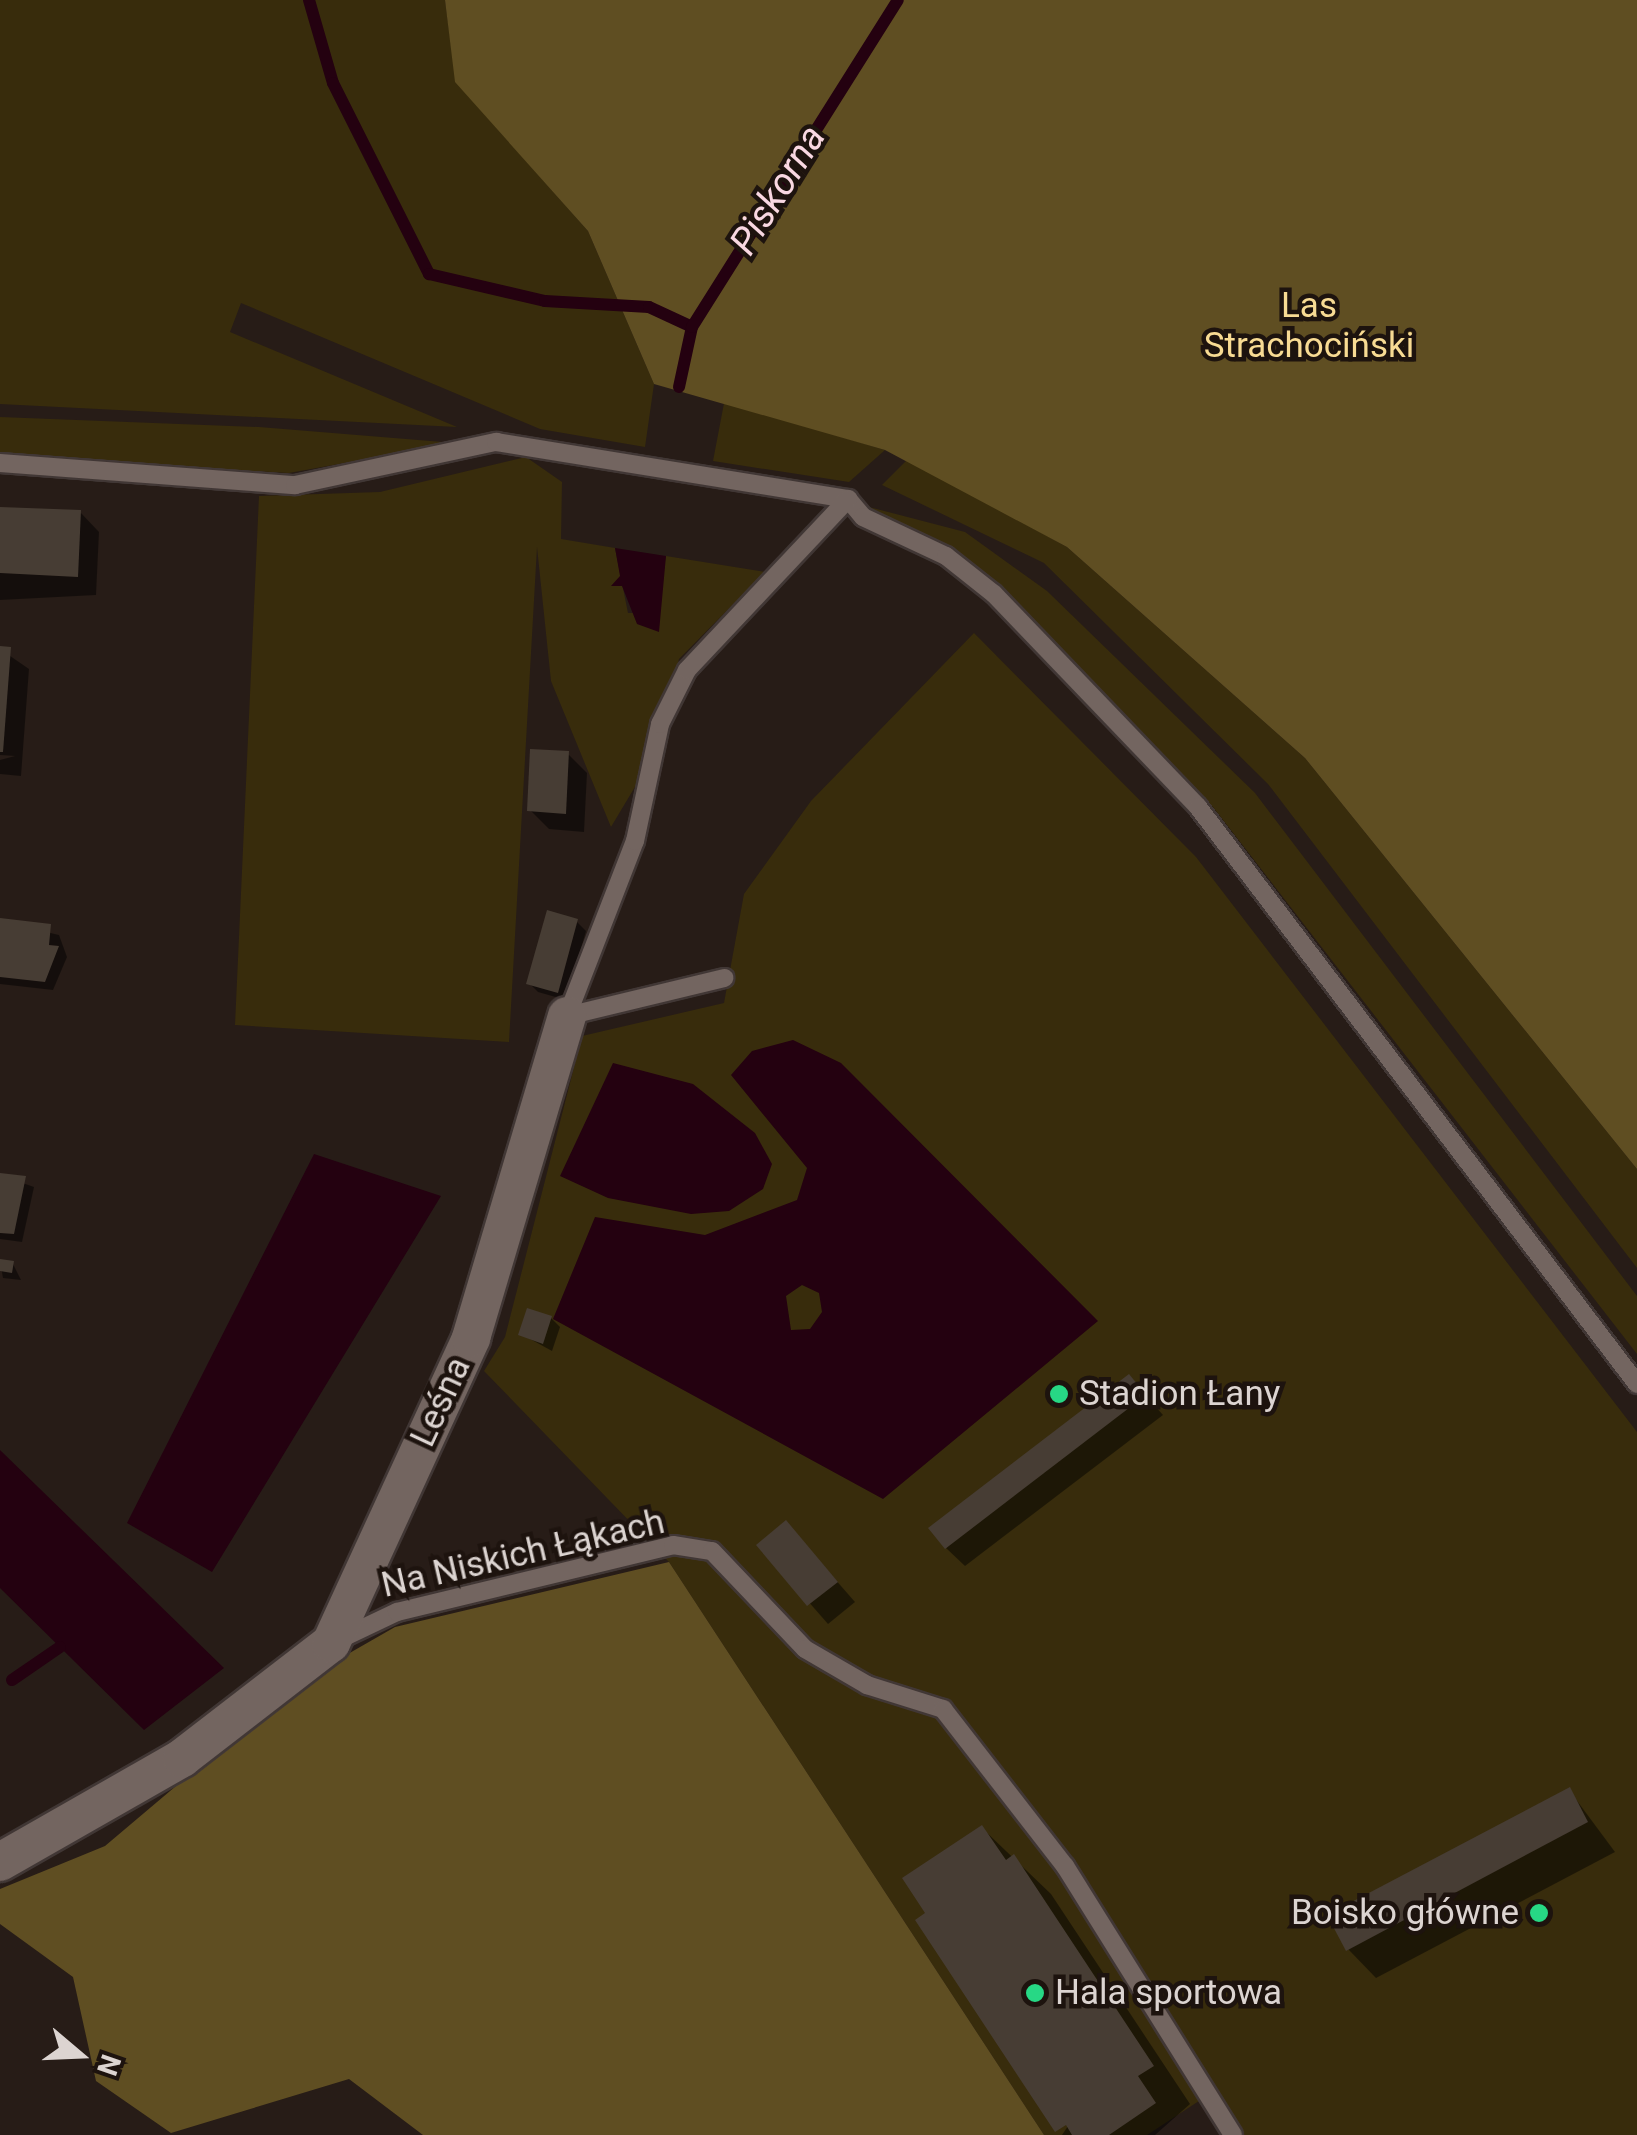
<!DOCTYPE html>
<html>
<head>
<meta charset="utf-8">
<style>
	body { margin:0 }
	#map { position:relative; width:1637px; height:2135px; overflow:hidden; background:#271c17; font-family:Roboto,sans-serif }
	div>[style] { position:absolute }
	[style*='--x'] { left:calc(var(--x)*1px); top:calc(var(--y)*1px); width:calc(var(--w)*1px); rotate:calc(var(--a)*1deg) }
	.green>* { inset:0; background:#382c0c }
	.forest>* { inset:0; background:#5f4e22 }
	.water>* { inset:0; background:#240110 }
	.shadow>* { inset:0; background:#0007 }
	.stream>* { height:12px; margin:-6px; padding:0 6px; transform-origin:6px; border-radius:6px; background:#240110 }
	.building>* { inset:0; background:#473d34 }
	.roads { filter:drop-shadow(2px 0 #413735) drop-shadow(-2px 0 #413735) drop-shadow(0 2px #413735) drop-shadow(0 -2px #413735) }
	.lane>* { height:18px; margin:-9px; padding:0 9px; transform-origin:9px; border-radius:9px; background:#736560 }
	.street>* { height:38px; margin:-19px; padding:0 19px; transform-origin:19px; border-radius:19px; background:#736560 }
	.dots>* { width:28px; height:28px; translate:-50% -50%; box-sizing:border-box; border:5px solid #1d130e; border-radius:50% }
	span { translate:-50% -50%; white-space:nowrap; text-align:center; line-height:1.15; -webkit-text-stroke:9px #1d130e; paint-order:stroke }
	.park-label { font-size:35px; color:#f8db93 }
	.poi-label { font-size:35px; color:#dcd4d1 }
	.left { translate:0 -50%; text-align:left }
	.right { translate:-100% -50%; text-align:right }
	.street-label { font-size:35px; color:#dcd4d1 }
	.water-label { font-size:38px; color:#f9d8e2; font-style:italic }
	.north { position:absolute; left:30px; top:2005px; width:100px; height:100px; -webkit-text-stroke:8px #1d130e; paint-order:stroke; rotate:109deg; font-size:28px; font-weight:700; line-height:40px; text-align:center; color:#dcd4d1 }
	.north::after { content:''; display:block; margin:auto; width:35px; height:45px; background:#dcd4d1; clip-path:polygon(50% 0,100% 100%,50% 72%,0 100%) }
</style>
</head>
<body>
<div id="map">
	<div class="green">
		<div style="clip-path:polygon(0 0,445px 0,456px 82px,588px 231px,654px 384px,645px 447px,540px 429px,241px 303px,230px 332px,457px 427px,0 404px)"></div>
		<div style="clip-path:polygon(725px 398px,815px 429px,885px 450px,849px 482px,713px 461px)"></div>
		<div style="clip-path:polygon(0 417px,259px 427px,455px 443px,289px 473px,0 457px)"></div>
		<div style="clip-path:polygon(526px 457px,562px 482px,561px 539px,615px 548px,628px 613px,655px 613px,666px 556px,765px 572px,679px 659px,654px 755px,611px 827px,551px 681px,537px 547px,509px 1042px,235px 1025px,259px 496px,380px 492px)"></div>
		<div style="clip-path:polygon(908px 459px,1067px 547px,1305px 758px,1637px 1169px,1637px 1268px,1268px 784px,1044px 563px,882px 485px)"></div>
		<div style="clip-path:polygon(869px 507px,965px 532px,1047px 591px,1255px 793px,1637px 1296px,1637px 1354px,1213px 807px,963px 556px)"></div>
		<div style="clip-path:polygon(974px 633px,1196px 857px,1637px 1432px,1637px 2135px,1224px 2135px,1202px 2099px,1147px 2135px,1044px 2135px,669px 1562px,484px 1371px,505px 1337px,582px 1036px,724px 1003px,744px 894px,811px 801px)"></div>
	</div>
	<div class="forest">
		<div style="clip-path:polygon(445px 0,1637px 0,1637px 1169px,1305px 758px,1067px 547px,885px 450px,654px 384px,588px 231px,455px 82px)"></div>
		<div style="clip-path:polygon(669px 1562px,1044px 2135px,423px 2135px,349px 2079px,171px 2133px,96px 2081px,73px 1977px,0 1924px,0 1889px,105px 1846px,299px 1682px,395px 1627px)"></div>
	</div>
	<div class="water">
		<div style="clip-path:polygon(615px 548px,666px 556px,659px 632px,637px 624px,622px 586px,611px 586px,620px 576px)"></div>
		<div style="clip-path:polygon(evenodd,793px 1040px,841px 1063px,1098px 1321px,883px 1499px,553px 1319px,595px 1217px,705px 1235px,797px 1200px,807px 1168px,731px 1075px,752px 1051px,793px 1040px,802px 1285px,819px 1293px,822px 1312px,810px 1329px,791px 1330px,786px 1296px,802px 1285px)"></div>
		<div style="clip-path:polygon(613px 1063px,693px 1084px,755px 1133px,772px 1164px,763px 1189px,729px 1211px,691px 1214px,608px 1198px,560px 1176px)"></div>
		<div style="clip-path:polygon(314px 1154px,441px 1196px,212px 1572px,127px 1523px)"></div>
		<div style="clip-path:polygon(0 1450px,224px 1668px,144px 1730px,0 1588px)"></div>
	</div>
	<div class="shadow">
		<div style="clip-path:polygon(0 509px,80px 512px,99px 532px,96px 595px,0 600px)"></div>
		<div style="clip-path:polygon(0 649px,29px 669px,21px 776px,0 774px,0 760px,15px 756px,0 755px)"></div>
		<div style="clip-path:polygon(568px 754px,587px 773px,584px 832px,549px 829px,530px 810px)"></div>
		<div style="clip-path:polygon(0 921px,59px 935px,67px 957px,53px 990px,0 984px)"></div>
		<div style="clip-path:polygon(577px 922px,586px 931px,566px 1000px,538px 992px,529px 983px)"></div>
		<div style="clip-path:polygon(0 1175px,34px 1187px,22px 1242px,0 1239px)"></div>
		<div style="clip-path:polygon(0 1262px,13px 1264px,21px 1280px,3px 1278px)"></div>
		<div style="clip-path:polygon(551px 1318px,560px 1327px,552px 1351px,521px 1334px)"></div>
		<div style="clip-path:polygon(1129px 1377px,1163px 1415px,965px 1566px,946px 1548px)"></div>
		<div style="clip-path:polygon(786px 1523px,855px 1602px,828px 1624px,759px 1545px)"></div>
		<div style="clip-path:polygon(1569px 1790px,1615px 1852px,1376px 1978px,1348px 1949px)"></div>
		<div style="clip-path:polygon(982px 1828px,1051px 1894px,1190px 2104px,1155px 2135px,1062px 2135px,1068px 2126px,929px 1914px)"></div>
	</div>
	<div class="stream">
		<div style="--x:309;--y:0;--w:86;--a:73.9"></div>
		<div style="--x:333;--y:83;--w:214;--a:63.3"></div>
		<div style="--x:429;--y:274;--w:119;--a:13.1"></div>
		<div style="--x:545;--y:301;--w:104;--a:3.3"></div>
		<div style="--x:649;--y:307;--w:47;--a:24.9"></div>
		<div style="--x:679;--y:387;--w:61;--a:-77.8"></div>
		<div style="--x:692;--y:327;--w:386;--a:-57.8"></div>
		<div style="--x:12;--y:1680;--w:58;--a:-34.5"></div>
	</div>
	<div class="building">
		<div style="clip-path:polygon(0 507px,81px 510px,78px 577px,0 573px)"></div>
		<div style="clip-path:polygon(0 646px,11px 647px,3px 752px,0 752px)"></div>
		<div style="clip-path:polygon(530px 749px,569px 751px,566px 814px,527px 811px)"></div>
		<div style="clip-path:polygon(547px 910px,578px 919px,558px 993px,526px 984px)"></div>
		<div style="clip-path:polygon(0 918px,51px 924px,49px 945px,59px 946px,45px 982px,0 977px)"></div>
		<div style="clip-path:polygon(0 1173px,26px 1176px,14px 1234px,0 1233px)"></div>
		<div style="clip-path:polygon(0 1259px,14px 1261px,12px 1273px,0 1271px)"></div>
		<div style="clip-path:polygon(527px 1308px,552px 1316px,543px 1344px,518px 1335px)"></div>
		<div style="clip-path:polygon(1129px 1374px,1146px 1395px,945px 1549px,928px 1528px)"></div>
		<div style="clip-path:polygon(786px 1520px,838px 1582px,807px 1606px,756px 1545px)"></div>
		<div style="clip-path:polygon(1570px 1787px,1588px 1822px,1346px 1951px,1327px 1915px)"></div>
		<div style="clip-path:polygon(982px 1825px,1006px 1860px,1014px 1854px,1154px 2066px,1138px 2076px,1156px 2103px,1109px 2135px,1072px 2135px,1066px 2125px,1055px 2132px,915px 1920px,925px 1913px,902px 1878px)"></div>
	</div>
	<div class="roads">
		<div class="lane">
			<div style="--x:0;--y:463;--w:296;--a:4.3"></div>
			<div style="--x:295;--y:485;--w:206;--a:-12.1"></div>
			<div style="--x:496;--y:442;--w:357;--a:9.2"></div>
			<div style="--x:848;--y:499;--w:23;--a:50"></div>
			<div style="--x:863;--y:517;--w:92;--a:25.2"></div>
			<div style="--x:946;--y:556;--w:61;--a:38.4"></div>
			<div style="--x:994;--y:594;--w:295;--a:46.2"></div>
			<div style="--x:1198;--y:807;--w:725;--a:52.73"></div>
			<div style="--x:567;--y:1016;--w:188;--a:-68.8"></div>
			<div style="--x:635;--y:841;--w:120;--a:-77.9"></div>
			<div style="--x:660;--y:724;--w:60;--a:-63.4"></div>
			<div style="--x:687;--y:670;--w:235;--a:-46.7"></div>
			<div style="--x:567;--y:1016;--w:162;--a:-13.6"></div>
			<div style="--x:336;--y:1641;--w:68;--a:-25.4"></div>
			<div style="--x:397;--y:1612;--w:284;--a:-13.6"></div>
			<div style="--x:673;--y:1545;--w:39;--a:9"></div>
			<div style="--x:712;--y:1551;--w:135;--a:46.5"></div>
			<div style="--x:805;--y:1649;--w:72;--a:30.1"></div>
			<div style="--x:867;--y:1685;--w:80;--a:17.5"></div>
			<div style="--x:943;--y:1709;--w:199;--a:52.2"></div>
			<div style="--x:1065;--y:1866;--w:317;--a:58"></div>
		</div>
		<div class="street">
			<div style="--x:0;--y:1862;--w:210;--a:-29.7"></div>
			<div style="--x:182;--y:1758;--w:188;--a:-37.7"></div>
			<div style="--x:331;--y:1643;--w:336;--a:-65.3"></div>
			<div style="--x:471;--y:1338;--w:336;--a:-73.4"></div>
		</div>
	</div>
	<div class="dots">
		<div style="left:1059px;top:1394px;background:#27d885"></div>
		<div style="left:1539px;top:1913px;background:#27d885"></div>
		<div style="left:1035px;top:1993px;background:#27d885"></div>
	</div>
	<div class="park-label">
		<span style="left:1309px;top:326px">Las<br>Strachociński</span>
	</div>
	<div class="poi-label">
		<span class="left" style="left:1079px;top:1394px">Stadion Łany</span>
		<span class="right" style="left:1519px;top:1913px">Boisko główne</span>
		<span class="left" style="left:1055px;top:1993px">Hala sportowa</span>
	</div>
	<div class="street-label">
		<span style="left:441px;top:1402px;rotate:-65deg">Leśna</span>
		<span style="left:523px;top:1554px;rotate:-13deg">Na Niskich Łąkach</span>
	</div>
	<div class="water-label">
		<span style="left:778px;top:190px;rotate:-58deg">Piskorna</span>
	</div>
	<div class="north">N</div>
</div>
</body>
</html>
